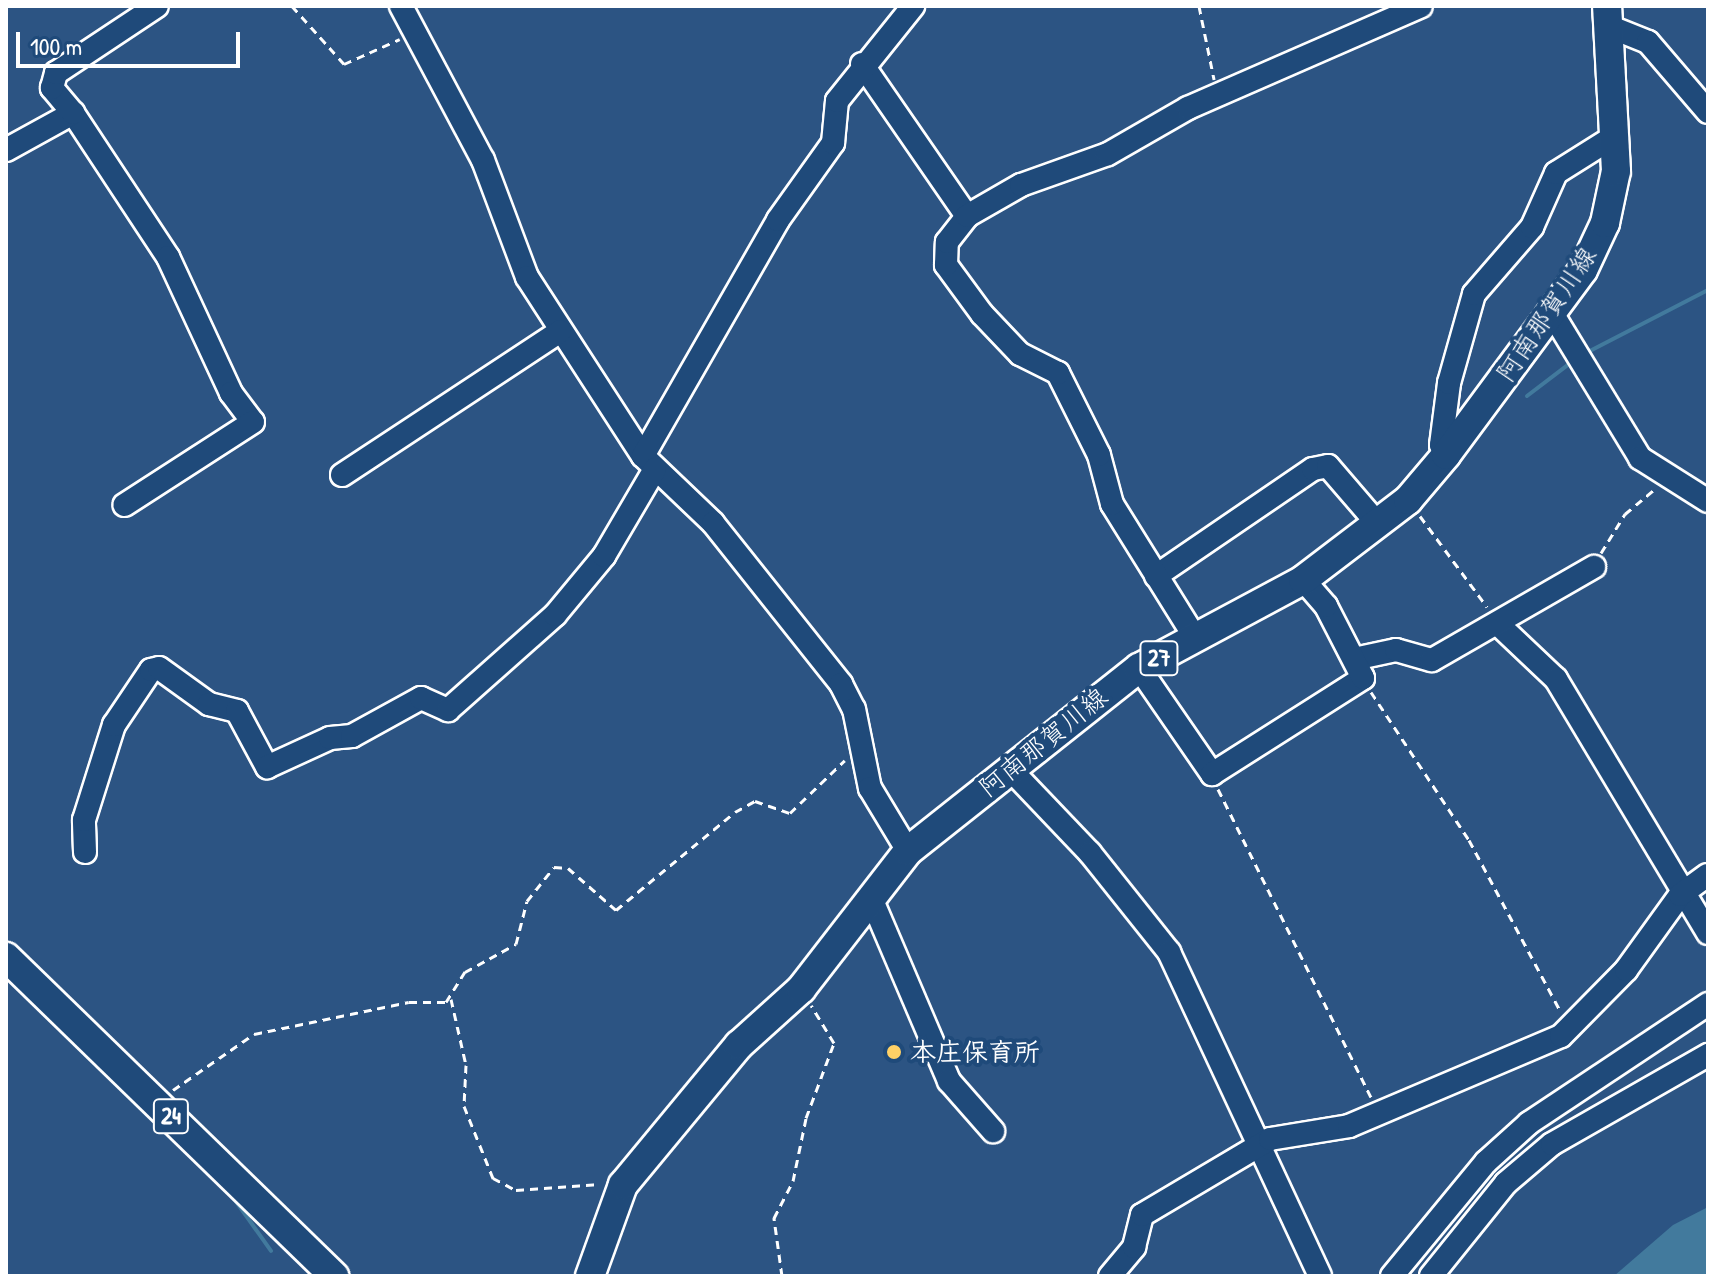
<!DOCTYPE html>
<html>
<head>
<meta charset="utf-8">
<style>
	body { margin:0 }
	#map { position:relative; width:1714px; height:1282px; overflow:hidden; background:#2c5483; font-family:"Patrick Hand","Klee One",sans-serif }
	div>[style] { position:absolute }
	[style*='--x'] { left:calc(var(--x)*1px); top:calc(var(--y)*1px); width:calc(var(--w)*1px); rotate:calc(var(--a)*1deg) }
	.water>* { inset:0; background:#427a9d }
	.stream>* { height:4px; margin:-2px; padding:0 2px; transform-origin:2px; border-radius:2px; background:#427a9d }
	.path>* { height:3px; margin-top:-1.5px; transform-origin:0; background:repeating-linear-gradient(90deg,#fff 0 8px,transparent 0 14px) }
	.roads { filter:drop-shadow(2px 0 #fff) drop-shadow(-2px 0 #fff) drop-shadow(0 2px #fff) drop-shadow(0 -2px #fff) }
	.minor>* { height:22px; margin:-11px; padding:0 11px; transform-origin:11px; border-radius:11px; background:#1f4a7a }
	.major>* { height:28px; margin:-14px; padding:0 14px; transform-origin:14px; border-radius:14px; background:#1f4a7a }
	.dots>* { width:22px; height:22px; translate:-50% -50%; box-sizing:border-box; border:4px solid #1f4a7a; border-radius:50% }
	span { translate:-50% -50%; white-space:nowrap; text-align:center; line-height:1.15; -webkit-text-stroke:8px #1f4a7a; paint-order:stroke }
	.shield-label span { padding:2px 6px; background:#1f4a7a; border:2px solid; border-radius:6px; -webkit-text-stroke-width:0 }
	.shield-label { font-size:24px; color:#fff; font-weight:700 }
	.street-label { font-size:26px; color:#fff }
	.poi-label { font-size:26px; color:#fff; font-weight:700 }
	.left { translate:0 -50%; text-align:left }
	.frame { position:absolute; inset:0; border:8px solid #fff; pointer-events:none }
	.scale { position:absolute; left:16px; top:32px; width:224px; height:36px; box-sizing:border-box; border:4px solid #fff; border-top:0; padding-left:10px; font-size:24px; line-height:28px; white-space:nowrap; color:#fff; -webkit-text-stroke:6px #1f4a7a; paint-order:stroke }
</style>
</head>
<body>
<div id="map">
	<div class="water">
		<div style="clip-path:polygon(1708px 1207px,1708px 1276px,1614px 1276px,1673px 1225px)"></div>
	</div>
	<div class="stream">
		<div style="--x:1584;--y:354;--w:140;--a:-27.3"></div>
		<div style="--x:1527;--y:396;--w:58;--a:-37.3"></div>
		<div style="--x:230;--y:1193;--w:71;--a:54.7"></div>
	</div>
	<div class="path">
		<div style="--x:292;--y:6;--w:78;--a:48.1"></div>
		<div style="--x:344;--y:64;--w:61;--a:-24.1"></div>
		<div style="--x:1199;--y:6;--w:75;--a:78.4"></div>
		<div style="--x:1420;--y:516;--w:113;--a:53.6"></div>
		<div style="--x:1601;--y:553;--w:46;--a:-58.4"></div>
		<div style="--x:1625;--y:514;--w:38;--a:-40"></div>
		<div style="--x:1371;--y:692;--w:178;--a:56.5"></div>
		<div style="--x:1469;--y:840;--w:195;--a:61.9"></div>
		<div style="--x:1218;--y:789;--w:344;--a:63.6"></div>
		<div style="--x:451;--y:999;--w:68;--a:77.2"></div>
		<div style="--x:466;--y:1065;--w:41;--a:92.8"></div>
		<div style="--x:464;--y:1106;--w:78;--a:68.1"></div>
		<div style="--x:493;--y:1178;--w:26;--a:28"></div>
		<div style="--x:516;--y:1190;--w:84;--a:-4.1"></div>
		<div style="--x:173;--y:1090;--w:98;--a:-34.7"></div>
		<div style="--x:254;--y:1034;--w:158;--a:-11.7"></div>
		<div style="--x:409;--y:1002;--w:37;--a:0"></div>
		<div style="--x:446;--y:1002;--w:36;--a:-58"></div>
		<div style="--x:465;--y:972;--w:58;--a:-28.8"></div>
		<div style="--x:516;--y:944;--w:44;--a:-75.7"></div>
		<div style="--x:527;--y:901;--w:43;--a:-51.5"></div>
		<div style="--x:554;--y:867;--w:14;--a:4"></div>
		<div style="--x:568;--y:868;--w:64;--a:41.2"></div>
		<div style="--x:616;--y:910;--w:154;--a:-39.5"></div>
		<div style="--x:735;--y:812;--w:23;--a:-29"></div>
		<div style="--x:755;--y:801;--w:37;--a:19"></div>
		<div style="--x:790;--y:813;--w:76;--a:-43.9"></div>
		<div style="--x:782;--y:1276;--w:59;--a:-97.9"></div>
		<div style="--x:774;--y:1218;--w:42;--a:-62.8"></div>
		<div style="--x:793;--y:1181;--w:64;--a:-78.3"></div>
		<div style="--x:806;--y:1118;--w:80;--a:-69.5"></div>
		<div style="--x:834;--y:1043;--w:44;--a:-121.2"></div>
	</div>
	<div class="roads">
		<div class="minor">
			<div style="--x:401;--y:6;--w:174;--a:62"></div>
			<div style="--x:483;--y:160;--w:125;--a:69.4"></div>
			<div style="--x:527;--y:277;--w:213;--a:57.1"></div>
			<div style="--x:643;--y:456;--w:97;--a:43.7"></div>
			<div style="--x:713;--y:523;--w:206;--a:51.5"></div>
			<div style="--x:841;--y:684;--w:28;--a:63"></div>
			<div style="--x:854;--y:709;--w:81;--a:78.6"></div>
			<div style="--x:870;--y:788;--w:74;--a:58.9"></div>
			<div style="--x:1608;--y:26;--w:43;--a:21.8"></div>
			<div style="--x:1648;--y:42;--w:92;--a:49.4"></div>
			<div style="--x:862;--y:64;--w:185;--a:55.4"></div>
			<div style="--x:73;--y:113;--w:173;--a:56.6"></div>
			<div style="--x:168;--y:257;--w:150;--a:65.1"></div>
			<div style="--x:231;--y:393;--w:36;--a:53"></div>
			<div style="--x:253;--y:422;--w:153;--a:147.2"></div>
			<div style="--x:6;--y:150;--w:77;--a:-28.9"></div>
			<div style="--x:73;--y:113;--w:33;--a:-130"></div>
			<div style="--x:52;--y:88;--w:16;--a:-75"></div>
			<div style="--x:56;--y:73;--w:121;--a:-33.6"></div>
			<div style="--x:1552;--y:313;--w:170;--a:58.7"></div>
			<div style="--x:1640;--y:458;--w:80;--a:32.3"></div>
			<div style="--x:1446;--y:455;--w:11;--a:-117"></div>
			<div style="--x:1441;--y:445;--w:63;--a:-82.6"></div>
			<div style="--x:1449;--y:383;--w:92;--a:-74.3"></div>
			<div style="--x:1474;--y:294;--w:89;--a:-49.1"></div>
			<div style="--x:1532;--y:227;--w:59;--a:-66"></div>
			<div style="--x:1556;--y:173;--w:70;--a:-32.1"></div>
			<div style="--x:643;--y:456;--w:272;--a:-60.2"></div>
			<div style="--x:778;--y:220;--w:95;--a:-54.5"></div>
			<div style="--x:833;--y:143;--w:42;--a:-84.6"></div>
			<div style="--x:837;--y:101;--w:122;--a:-51.3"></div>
			<div style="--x:342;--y:475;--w:261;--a:-33.4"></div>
			<div style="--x:1156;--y:576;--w:190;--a:-34.3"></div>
			<div style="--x:1313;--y:469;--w:15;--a:-11"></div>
			<div style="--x:1328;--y:466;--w:75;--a:49.3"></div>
			<div style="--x:1500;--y:626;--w:77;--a:43.4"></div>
			<div style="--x:1556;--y:679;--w:296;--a:59.1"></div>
			<div style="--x:1196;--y:639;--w:159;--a:-121.9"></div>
			<div style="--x:1112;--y:504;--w:51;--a:-104.9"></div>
			<div style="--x:1099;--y:455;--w:92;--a:-116.6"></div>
			<div style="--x:1058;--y:373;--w:42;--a:-153.4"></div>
			<div style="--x:1020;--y:354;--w:55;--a:-133.5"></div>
			<div style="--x:982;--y:314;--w:61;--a:-126.3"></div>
			<div style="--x:946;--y:265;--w:23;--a:-88"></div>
			<div style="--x:947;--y:242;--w:33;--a:-52"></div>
			<div style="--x:967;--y:216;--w:62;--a:-29.9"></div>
			<div style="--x:1021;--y:185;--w:92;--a:-19.6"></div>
			<div style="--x:1108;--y:154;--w:92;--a:-29.9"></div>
			<div style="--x:1188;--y:108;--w:254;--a:-23.6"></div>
			<div style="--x:1354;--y:659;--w:43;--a:-12.1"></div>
			<div style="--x:1396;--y:650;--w:37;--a:16"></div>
			<div style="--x:1432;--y:660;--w:187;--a:-29.9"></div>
			<div style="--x:1139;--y:668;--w:129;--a:55.4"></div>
			<div style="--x:1212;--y:774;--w:179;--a:-32.4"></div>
			<div style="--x:1363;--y:678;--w:81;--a:-117.2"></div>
			<div style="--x:1326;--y:606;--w:35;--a:-131"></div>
			<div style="--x:1009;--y:768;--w:117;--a:46.4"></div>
			<div style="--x:1090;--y:853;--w:127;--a:51.4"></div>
			<div style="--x:1169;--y:952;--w:357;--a:65"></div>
			<div style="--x:85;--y:852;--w:32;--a:-92"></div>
			<div style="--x:84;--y:820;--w:100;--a:-72.5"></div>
			<div style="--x:114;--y:725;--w:66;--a:-56.1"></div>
			<div style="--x:151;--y:670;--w:8;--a:-14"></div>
			<div style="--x:159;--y:668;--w:62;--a:35.8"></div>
			<div style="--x:209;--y:704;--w:29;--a:14"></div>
			<div style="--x:237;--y:711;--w:64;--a:61.8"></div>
			<div style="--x:267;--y:767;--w:69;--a:-24.7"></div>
			<div style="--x:330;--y:738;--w:22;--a:-5"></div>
			<div style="--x:352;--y:736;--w:79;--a:-28.8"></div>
			<div style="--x:421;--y:698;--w:30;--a:24"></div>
			<div style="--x:448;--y:710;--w:143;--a:-41.6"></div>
			<div style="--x:555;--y:615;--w:77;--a:-50.3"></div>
			<div style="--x:604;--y:556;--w:101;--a:-59.6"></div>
			<div style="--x:871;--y:898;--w:199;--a:66.9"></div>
			<div style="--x:949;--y:1081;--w:67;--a:48.7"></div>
			<div style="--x:1110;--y:1276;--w:38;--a:-50"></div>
			<div style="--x:1134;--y:1247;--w:33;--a:-76"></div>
			<div style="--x:1142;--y:1215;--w:149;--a:-30.7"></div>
			<div style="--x:1270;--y:1139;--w:80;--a:-9.3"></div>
			<div style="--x:1349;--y:1126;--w:230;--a:-23"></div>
			<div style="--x:1561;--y:1036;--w:93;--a:-45.4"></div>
			<div style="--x:1626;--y:970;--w:92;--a:-54.2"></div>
			<div style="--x:1680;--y:895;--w:34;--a:-36"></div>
			<div style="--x:1392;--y:1276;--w:148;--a:-50.5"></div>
			<div style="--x:1486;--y:1162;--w:58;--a:-42.2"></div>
			<div style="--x:1529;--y:1123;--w:215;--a:-33.6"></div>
			<div style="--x:1431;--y:1276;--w:119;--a:-51.1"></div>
			<div style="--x:1506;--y:1183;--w:60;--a:-40.3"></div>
			<div style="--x:1552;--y:1144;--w:180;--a:-29.7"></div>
		</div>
		<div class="major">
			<div style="--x:6;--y:957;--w:458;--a:44.2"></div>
			<div style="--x:590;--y:1276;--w:97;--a:-70.1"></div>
			<div style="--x:623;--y:1185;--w:182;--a:-50.4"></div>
			<div style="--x:739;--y:1045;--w:84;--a:-42.1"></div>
			<div style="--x:801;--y:989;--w:175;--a:-52.2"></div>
			<div style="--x:908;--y:851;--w:295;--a:-38.4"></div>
			<div style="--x:1139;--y:668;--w:186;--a:-28.2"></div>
			<div style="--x:1303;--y:580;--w:132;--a:-37.3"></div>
			<div style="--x:1408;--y:500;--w:59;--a:-49.8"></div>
			<div style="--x:1446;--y:455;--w:230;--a:-53.5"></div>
			<div style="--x:1583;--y:270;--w:52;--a:-64.9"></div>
			<div style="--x:1605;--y:223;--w:53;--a:-78.1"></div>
			<div style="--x:1616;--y:171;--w:165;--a:-93.1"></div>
		</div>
	</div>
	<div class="dots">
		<div style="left:894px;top:1052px;background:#ffd166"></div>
	</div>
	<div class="shield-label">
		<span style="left:1159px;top:658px">27</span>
		<span style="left:171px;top:1116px">24</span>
	</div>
	<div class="street-label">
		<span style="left:1546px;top:314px;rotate:-56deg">阿南那賀川線</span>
		<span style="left:1043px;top:742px;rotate:-39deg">阿南那賀川線</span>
	</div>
	<div class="poi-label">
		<span class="left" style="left:910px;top:1052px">本庄保育所</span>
	</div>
	<div class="frame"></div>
	<div class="scale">100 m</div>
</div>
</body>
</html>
